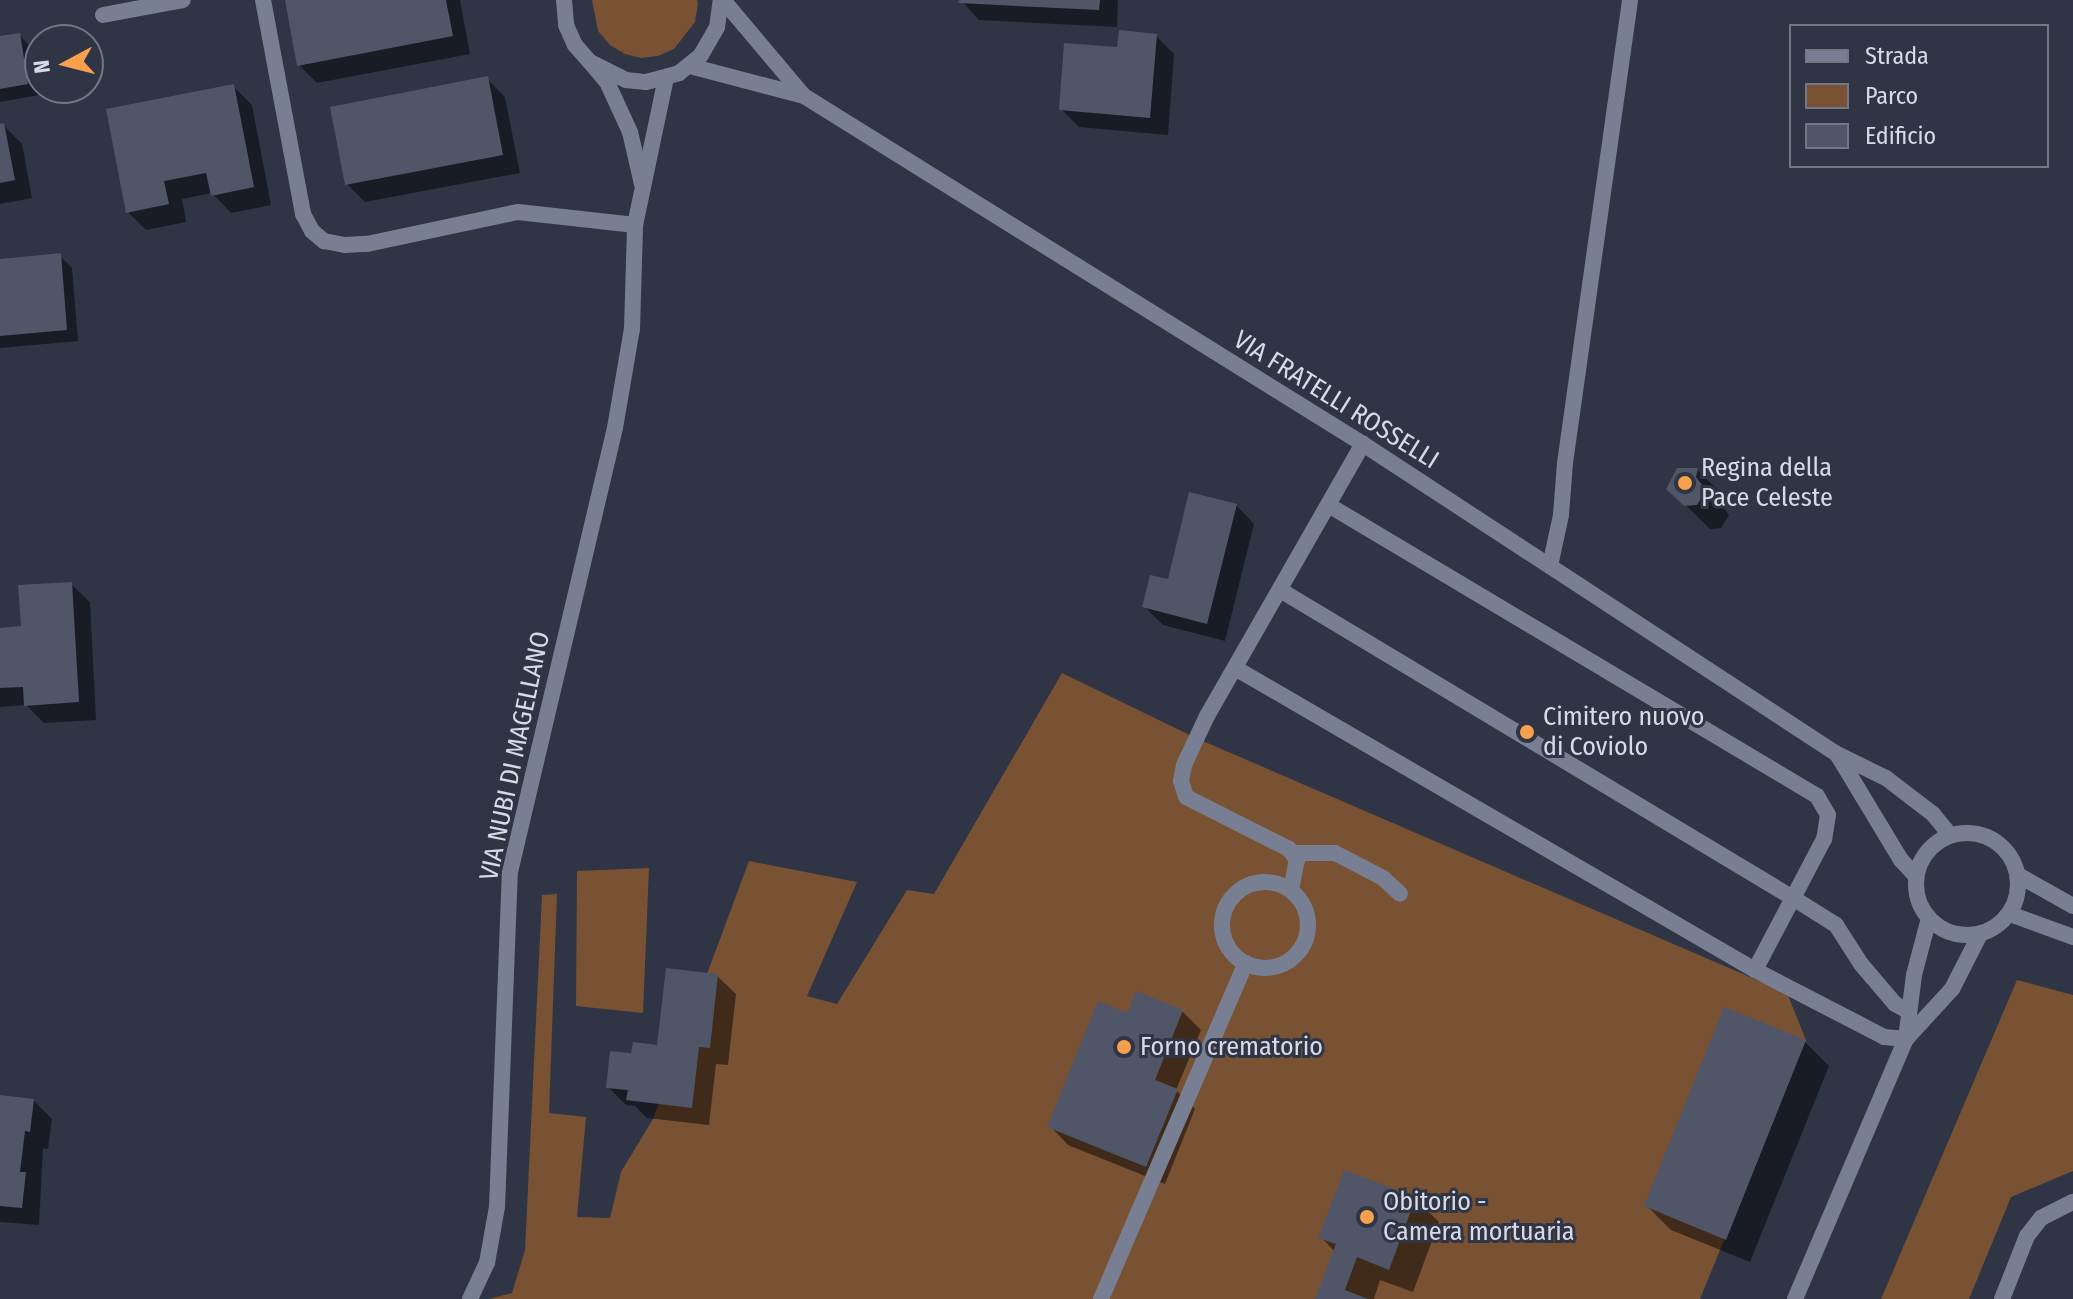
<!DOCTYPE html>
<html>
<head>
<meta charset="utf-8">
<style>
	body { margin:0 }
	#map { position:relative; width:2073px; height:1299px; overflow:hidden; background:#2f3545; font-family:"Fira Sans Condensed",sans-serif }
	div>[style] { position:absolute }
	[style*='--x'] { left:calc(var(--x)*1px); top:calc(var(--y)*1px); width:calc(var(--w)*1px); rotate:calc(var(--a)*1deg) }
	.green>* { inset:0; background:#785232 }
	.shadow>* { inset:0; background:#0007 }
	.building>* { inset:0; background:#505668 }
	.service>* { height:16px; margin:-8px; padding:0 8px; transform-origin:8px; border-radius:8px; background:#797f92 }
	.service>.ring { margin:-8px; padding:0; box-sizing:content-box; background:none; border:16px solid #797f92; border-radius:50% }
	.minor>* { height:16px; margin:-8px; padding:0 8px; transform-origin:8px; border-radius:8px; background:#797f92 }
	.tertiary>* { height:16px; margin:-8px; padding:0 8px; transform-origin:8px; border-radius:8px; background:#797f92 }
	.tertiary>.ring { margin:-8px; padding:0; box-sizing:content-box; background:none; border:16px solid #797f92; border-radius:50% }
	.dots>* { width:22px; height:22px; translate:-50% -50%; box-sizing:border-box; border:4px solid #2f3545; border-radius:50% }
	span { translate:-50% -50%; white-space:nowrap; text-align:center; line-height:1.15; -webkit-text-stroke:6px #2f3545; paint-order:stroke }
	.street-label { font-size:26px; color:#d8dbe6 }
	.poi-label { font-size:26px; color:#d8dbe6 }
	.left { translate:0 -50%; text-align:left }
	.legend { position:absolute; left:1789px; top:24px; width:260px; height:144px; box-sizing:border-box; background:#2f3545; border:2px solid #737785; margin:0; padding:10px 14px; list-style:none; font-size:24px; color:#d8dbe6 }
	.legend li { display:flex; align-items:center; gap:16px; height:40px }
	.legend b { width:40px; border:2px solid #737785 }
	.north { position:absolute; left:24px; top:24px; width:80px; height:80px; box-sizing:border-box; background:#2f3545; border:2px solid #737785; border-radius:50%; rotate:263deg; font-size:22px; font-weight:700; line-height:32px; text-align:center; color:#d8dbe6 }
	.north::after { content:''; display:block; margin:auto; width:28px; height:36px; background:#f9a04d; clip-path:polygon(50% 0,100% 100%,50% 72%,0 100%) }
</style>
</head>
<body>
<div id="map">
	<div class="green">
		<div style="clip-path:polygon(592px 0,697px 0,698px 4px,695px 22px,674px 49px,658px 56px,641px 58px,625px 54px,610px 45px,598px 31px)"></div>
		<div style="clip-path:polygon(1062px 673px,1196px 738px,1787px 993px,1806px 1040px,1700px 1299px,489px 1299px,512px 1293px,525px 1250px,542px 895px,557px 894px,549px 1113px,586px 1117px,577px 1217px,610px 1218px,621px 1172px,653px 1119px,749px 861px,857px 882px,807px 996px,837px 1004px,907px 890px,934px 894px)"></div>
		<div style="clip-path:polygon(649px 868px,643px 1013px,576px 1006px,577px 871px)"></div>
		<div style="clip-path:polygon(2017px 980px,2073px 995px,2073px 1171px,2011px 1197px,1969px 1299px,1881px 1299px)"></div>
	</div>
	<div class="shadow">
		<div style="clip-path:polygon(287px 0,460px 0,470px 54px,317px 83px,299px 65px)"></div>
		<div style="clip-path:polygon(961px 0,1118px 0,1117px 27px,979px 20px)"></div>
		<div style="clip-path:polygon(19px 35px,31px 47px,39px 95px,0 102px,0 38px)"></div>
		<div style="clip-path:polygon(1156px 36px,1174px 54px,1168px 135px,1079px 127px,1061px 109px,1119px 49px)"></div>
		<div style="clip-path:polygon(487px 79px,505px 97px,520px 173px,365px 202px,347px 184px)"></div>
		<div style="clip-path:polygon(234px 87px,252px 105px,271px 205px,231px 213px,212px 193px,182px 199px,186px 222px,146px 230px,128px 212px)"></div>
		<div style="clip-path:polygon(0 126px,4px 126px,22px 144px,32px 198px,0 204px)"></div>
		<div style="clip-path:polygon(60px 256px,72px 268px,78px 341px,0 348px,0 261px)"></div>
		<div style="clip-path:polygon(1697px 470px,1721px 493px,1719px 502px,1729px 515px,1721px 528px,1710px 529px,1668px 488px)"></div>
		<div style="clip-path:polygon(1236px 505px,1254px 524px,1225px 641px,1163px 625px,1145px 607px)"></div>
		<div style="clip-path:polygon(71px 584px,90px 602px,96px 720px,44px 723px,26px 705px,0 707px,0 630px,23px 628px)"></div>
		<div style="clip-path:polygon(717px 976px,736px 994px,728px 1065px,716px 1064px,709px 1125px,647px 1118px,635px 1106px,626px 1105px,608px 1087px,633px 1055px,659px 1047px)"></div>
		<div style="clip-path:polygon(1182px 1011px,1201px 1030px,1176px 1090px,1195px 1109px,1165px 1184px,1068px 1145px,1050px 1126px,1128px 1016px)"></div>
		<div style="clip-path:polygon(1805px 1042px,1829px 1066px,1750px 1262px,1671px 1230px,1647px 1206px)"></div>
		<div style="clip-path:polygon(0 1097px,33px 1100px,52px 1119px,48px 1149px,43px 1148px,39px 1225px,0 1222px)"></div>
		<div style="clip-path:polygon(1415px 1199px,1439px 1222px,1413px 1292px,1380px 1280px,1374px 1299px,1317px 1299px,1335px 1252px,1321px 1237px)"></div>
	</div>
	<div class="building">
		<div style="clip-path:polygon(285px 0,446px 0,453px 36px,297px 66px)"></div>
		<div style="clip-path:polygon(959px 0,1100px 0,1099px 10px,958px 3px)"></div>
		<div style="clip-path:polygon(1119px 30px,1157px 34px,1150px 118px,1059px 110px,1064px 43px,1117px 47px)"></div>
		<div style="clip-path:polygon(20px 33px,28px 84px,0 89px,0 36px)"></div>
		<div style="clip-path:polygon(488px 76px,503px 155px,345px 185px,330px 107px)"></div>
		<div style="clip-path:polygon(234px 84px,254px 187px,211px 196px,206px 173px,164px 181px,169px 204px,126px 213px,106px 109px)"></div>
		<div style="clip-path:polygon(4px 123px,15px 180px,0 183px,0 124px)"></div>
		<div style="clip-path:polygon(61px 253px,67px 330px,0 336px,0 259px)"></div>
		<div style="clip-path:polygon(1677px 468px,1698px 468px,1696px 477px,1706px 490px,1697px 505px,1684px 506px,1666px 489px)"></div>
		<div style="clip-path:polygon(1189px 492px,1237px 504px,1207px 624px,1142px 607px,1150px 575px,1168px 579px)"></div>
		<div style="clip-path:polygon(72px 582px,79px 702px,24px 706px,23px 687px,0 688px,0 628px,21px 626px,18px 585px)"></div>
		<div style="clip-path:polygon(666px 968px,718px 974px,710px 1048px,699px 1047px,692px 1108px,626px 1100px,628px 1090px,606px 1088px,610px 1051px,631px 1053px,633px 1042px,657px 1045px)"></div>
		<div style="clip-path:polygon(1136px 991px,1183px 1010px,1155px 1080px,1178px 1089px,1146px 1167px,1047px 1127px,1098px 1001px,1127px 1013px)"></div>
		<div style="clip-path:polygon(1724px 1007px,1806px 1040px,1726px 1240px,1644px 1206px)"></div>
		<div style="clip-path:polygon(0 1095px,34px 1099px,30px 1132px,25px 1131px,20px 1172px,26px 1172px,22px 1208px,0 1206px)"></div>
		<div style="clip-path:polygon(1344px 1170px,1416px 1197px,1389px 1270px,1357px 1257px,1345px 1290px,1368px 1299px,1315px 1299px,1336px 1244px,1318px 1238px)"></div>
	</div>
	<div class="service">
		<div style="--x:1330;--y:506;--w:567;--a:30.77"></div>
		<div style="--x:1817;--y:796;--w:22;--a:60"></div>
		<div style="--x:1828;--y:815;--w:24;--a:99"></div>
		<div style="--x:1824;--y:839;--w:67;--a:117.7"></div>
		<div style="--x:1793;--y:898;--w:51;--a:32.1"></div>
		<div style="--x:1836;--y:925;--w:46;--a:57.3"></div>
		<div style="--x:1861;--y:964;--w:52;--a:49.6"></div>
		<div style="--x:1895;--y:1004;--w:15;--a:28"></div>
		<div style="--x:1550;--y:566;--w:52;--a:-77.8"></div>
		<div style="--x:1561;--y:515;--w:52;--a:-85.6"></div>
		<div style="--x:1565;--y:463;--w:468;--a:-82"></div>
		<div style="--x:1235;--y:668;--w:601;--a:30.15"></div>
		<div style="--x:1755;--y:970;--w:81;--a:-62.2"></div>
		<div style="--x:1793;--y:898;--w:598;--a:-149.02"></div>
		<div style="--x:1292;--y:853;--w:43;--a:0"></div>
		<div style="--x:1335;--y:853;--w:54;--a:27.5"></div>
		<div style="--x:1383;--y:878;--w:23;--a:43"></div>
		<div class="ring" style="left:1222px;top:882px;width:70px;height:70px"></div>
		<div style="--x:1291;--y:890;--w:31;--a:-79"></div>
		<div style="--x:1297;--y:860;--w:14;--a:-126"></div>
		<div style="--x:1289;--y:849;--w:115;--a:-153.2"></div>
		<div style="--x:1186;--y:797;--w:17;--a:-107"></div>
		<div style="--x:1181;--y:781;--w:16;--a:-79"></div>
		<div style="--x:1184;--y:765;--w:54;--a:-64.9"></div>
		<div style="--x:1207;--y:716;--w:314;--a:-60.2"></div>
		<div style="--x:1755;--y:970;--w:145;--a:27.4"></div>
		<div style="--x:1884;--y:1037;--w:22;--a:5"></div>
		<div style="--x:1101;--y:1299;--w:366;--a:-66.7"></div>
		<div style="--x:2002;--y:1299;--w:68;--a:-68.4"></div>
		<div style="--x:2027;--y:1236;--w:23;--a:-52"></div>
		<div style="--x:2041;--y:1218;--w:36;--a:-27"></div>
	</div>
	<div class="minor">
		<div style="--x:263;--y:0;--w:218;--a:79.4"></div>
		<div style="--x:303;--y:214;--w:19;--a:62"></div>
		<div style="--x:312;--y:231;--w:16;--a:40"></div>
		<div style="--x:324;--y:241;--w:21;--a:11"></div>
		<div style="--x:345;--y:245;--w:22;--a:-3"></div>
		<div style="--x:367;--y:244;--w:154;--a:-12"></div>
		<div style="--x:518;--y:212;--w:118;--a:6.3"></div>
		<div style="--x:103;--y:15;--w:81;--a:-10.6"></div>
		<div style="--x:591;--y:63;--w:25;--a:50"></div>
		<div style="--x:607;--y:82;--w:55;--a:65.3"></div>
		<div style="--x:630;--y:132;--w:53;--a:77"></div>
		<div style="--x:1906;--y:1039;--w:68;--a:-47.4"></div>
		<div style="--x:1952;--y:989;--w:62;--a:-63"></div>
		<div style="--x:470;--y:1299;--w:40;--a:-65"></div>
		<div style="--x:487;--y:1263;--w:57;--a:-79.9"></div>
		<div style="--x:497;--y:1207;--w:335;--a:-87.8"></div>
		<div style="--x:510;--y:872;--w:456;--a:-76.7"></div>
		<div style="--x:615;--y:428;--w:100;--a:-80.3"></div>
		<div style="--x:632;--y:329;--w:104;--a:-88.3"></div>
		<div style="--x:635;--y:225;--w:150;--a:-78.1"></div>
		<div style="--x:1795;--y:1299;--w:283;--a:-66.9"></div>
		<div style="--x:1906;--y:1039;--w:64;--a:-82.9"></div>
		<div style="--x:1914;--y:975;--w:59;--a:-75.3"></div>
	</div>
	<div class="tertiary">
		<div style="--x:564;--y:0;--w:25;--a:85"></div>
		<div style="--x:566;--y:25;--w:22;--a:66"></div>
		<div style="--x:575;--y:45;--w:23;--a:49"></div>
		<div style="--x:590;--y:62;--w:40;--a:26.6"></div>
		<div style="--x:626;--y:80;--w:20;--a:6"></div>
		<div style="--x:646;--y:82;--w:34;--a:-15"></div>
		<div style="--x:679;--y:73;--w:28;--a:-39"></div>
		<div style="--x:701;--y:55;--w:32;--a:-60"></div>
		<div style="--x:717;--y:27;--w:27;--a:-82"></div>
		<div style="--x:723;--y:0;--w:124;--a:49.9"></div>
		<div style="--x:690;--y:66;--w:118;--a:14.7"></div>
		<div style="--x:804;--y:96;--w:658;--a:31.9"></div>
		<div style="--x:1363;--y:444;--w:566;--a:33.19"></div>
		<div style="--x:1837;--y:754;--w:55;--a:26.1"></div>
		<div style="--x:1886;--y:778;--w:59;--a:37.5"></div>
		<div style="--x:1933;--y:814;--w:27;--a:51"></div>
		<div style="--x:1837;--y:754;--w:124;--a:58.9"></div>
		<div style="--x:1901;--y:860;--w:22;--a:47"></div>
		<div class="ring" style="left:1916px;top:833px;width:86px;height:86px"></div>
		<div style="--x:2018;--y:875;--w:63;--a:29.4"></div>
		<div style="--x:2010;--y:914;--w:67;--a:20.1"></div>
	</div>
	<div class="dots">
		<div style="left:1685px;top:483px;background:#f9a04d"></div>
		<div style="left:1527px;top:732px;background:#f9a04d"></div>
		<div style="left:1124px;top:1047px;background:#f9a04d"></div>
		<div style="left:1367px;top:1217px;background:#f9a04d"></div>
	</div>
	<div class="street-label">
		<span style="left:1336px;top:400px;rotate:32deg">VIA FRATELLI ROSSELLI</span>
		<span style="left:515px;top:756px;rotate:-78deg">VIA NUBI DI MAGELLANO</span>
	</div>
	<div class="poi-label">
		<span class="left" style="left:1701px;top:483px">Regina della<br>Pace Celeste</span>
		<span class="left" style="left:1543px;top:732px">Cimitero nuovo<br>di Coviolo</span>
		<span class="left" style="left:1140px;top:1047px">Forno crematorio</span>
		<span class="left" style="left:1383px;top:1217px">Obitorio -<br>Camera mortuaria</span>
	</div>
	<ul class="legend">
	<li><b style="height:10px;background:#797f92"></b>Strada</li>
	<li><b style="height:22px;background:#785232"></b>Parco</li>
	<li><b style="height:22px;background:#505668"></b>Edificio</li>
	</ul>
	<div class="north">N</div>
</div>
</body>
</html>
